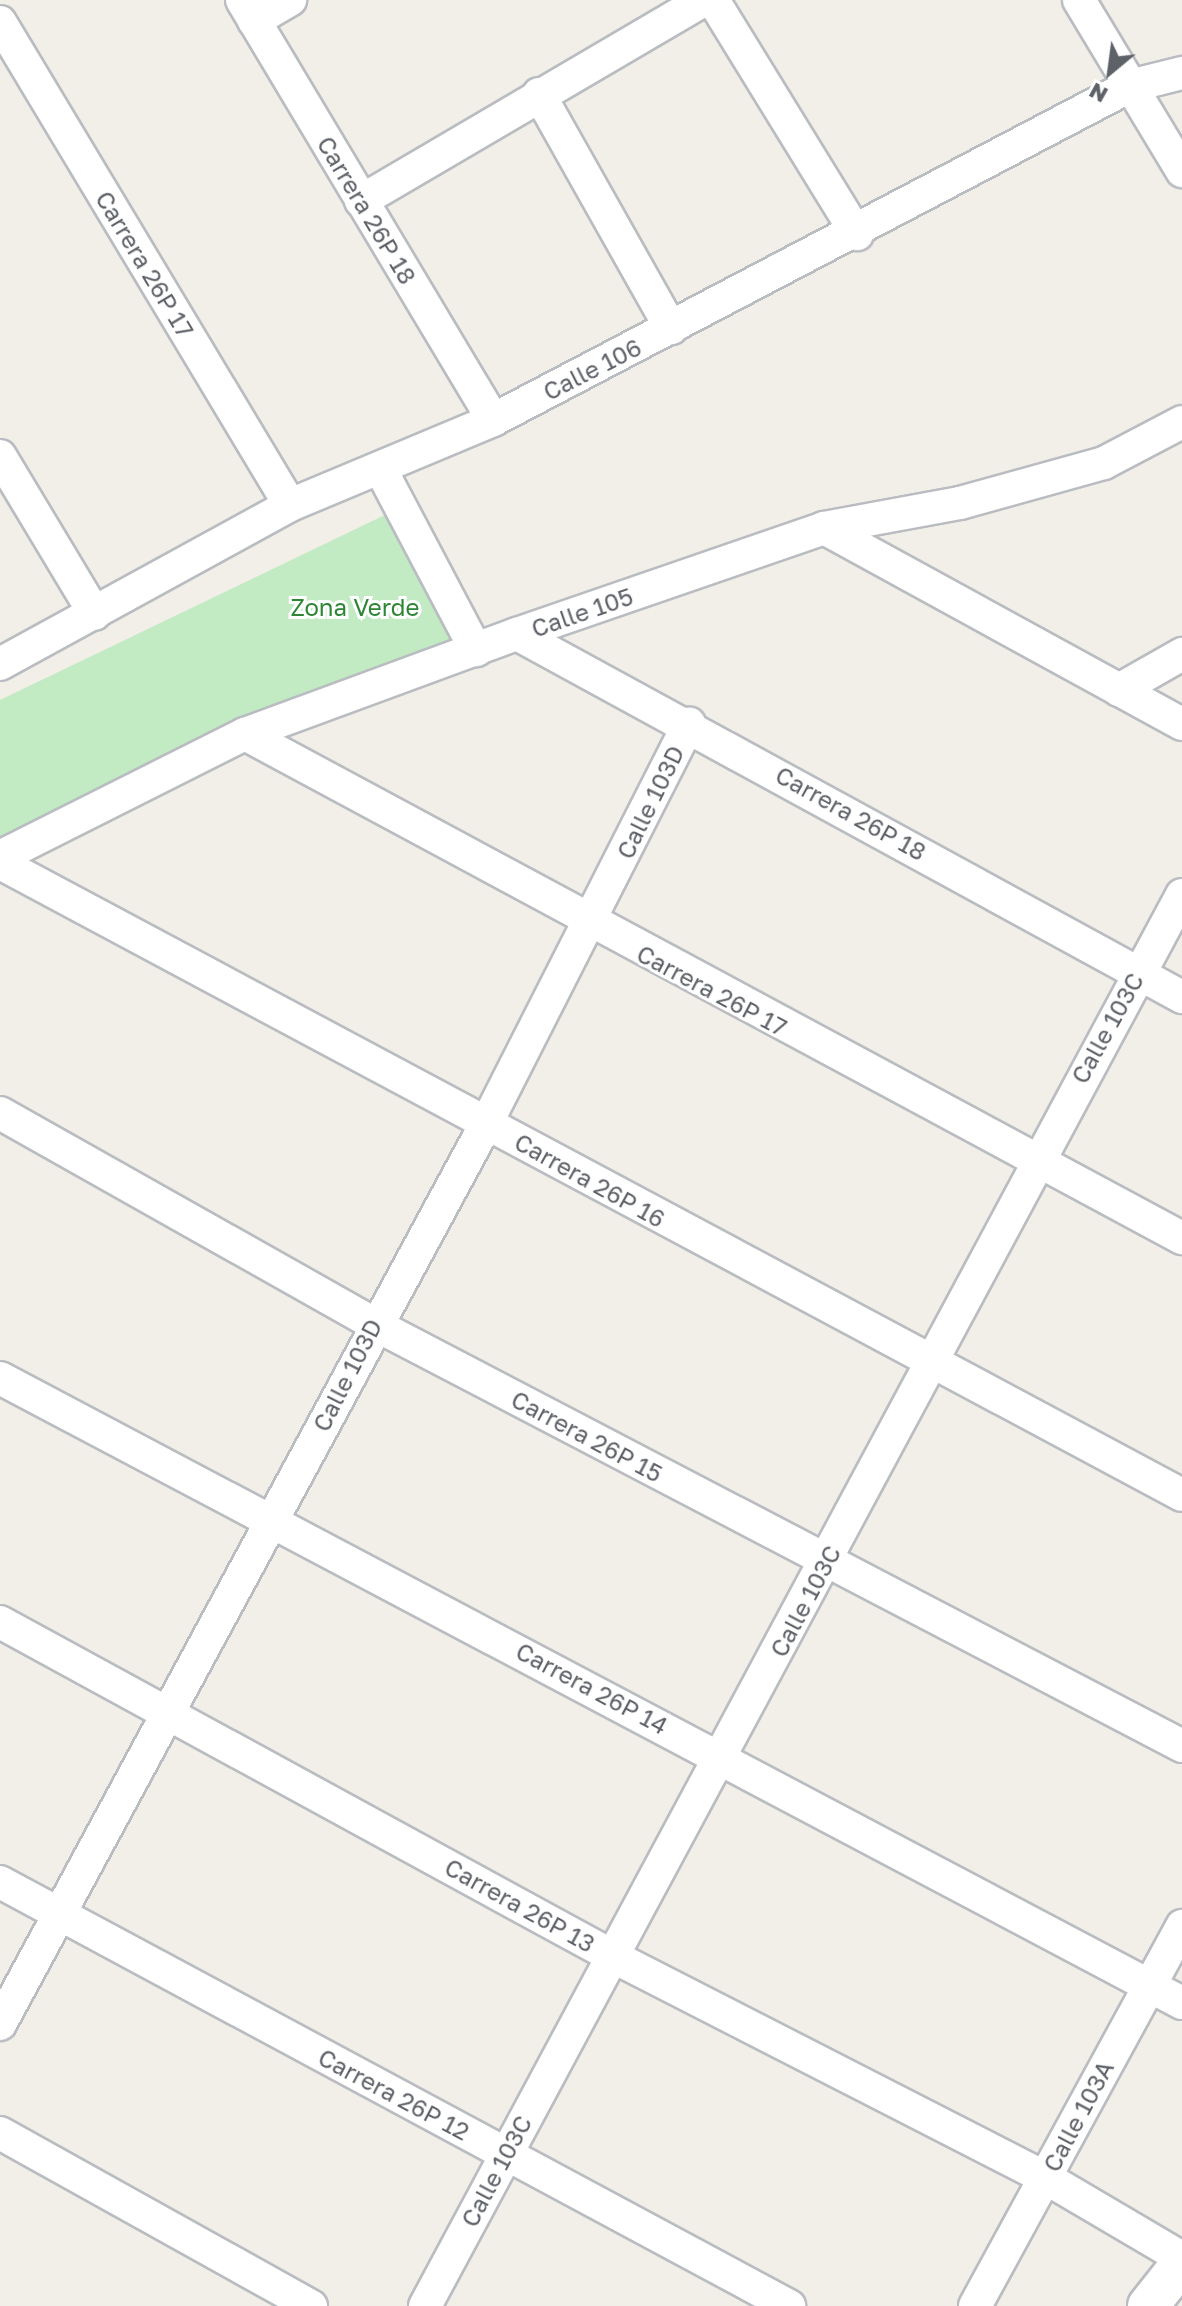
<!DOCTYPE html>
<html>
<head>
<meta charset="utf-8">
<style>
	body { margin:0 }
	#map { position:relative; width:1182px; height:2306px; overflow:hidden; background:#f1efe7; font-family:"Golos Text",sans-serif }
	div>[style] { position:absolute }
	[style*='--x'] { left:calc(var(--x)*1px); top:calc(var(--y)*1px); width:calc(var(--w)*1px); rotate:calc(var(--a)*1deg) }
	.green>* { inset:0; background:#c2eac3 }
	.roads { filter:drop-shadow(2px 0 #b9bcc1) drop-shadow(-2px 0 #b9bcc1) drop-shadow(0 2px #b9bcc1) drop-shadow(0 -2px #b9bcc1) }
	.minor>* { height:32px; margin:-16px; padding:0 16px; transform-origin:16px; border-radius:16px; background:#fff }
	.tertiary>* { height:40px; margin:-20px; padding:0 20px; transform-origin:20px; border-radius:20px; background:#fff }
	span { translate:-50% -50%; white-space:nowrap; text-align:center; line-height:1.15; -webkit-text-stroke:6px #fff; paint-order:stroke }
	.street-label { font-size:24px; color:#5e6268 }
	.park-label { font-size:24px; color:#2e8635 }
	.north { position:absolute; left:1070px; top:32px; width:80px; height:80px; -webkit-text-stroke:6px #fff; paint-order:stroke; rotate:209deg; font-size:22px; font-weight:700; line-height:32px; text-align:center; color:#5e6268 }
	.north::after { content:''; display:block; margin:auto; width:28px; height:36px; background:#5e6268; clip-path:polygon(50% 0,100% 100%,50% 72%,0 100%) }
</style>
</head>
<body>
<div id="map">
	<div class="green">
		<div style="clip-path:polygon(389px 513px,460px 644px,0 844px,0 700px)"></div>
	</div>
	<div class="roads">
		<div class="minor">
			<div style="--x:242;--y:0;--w:489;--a:59.1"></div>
			<div style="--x:713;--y:0;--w:275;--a:58.4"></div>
			<div style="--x:1079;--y:0;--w:200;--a:58.9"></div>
			<div style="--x:254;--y:21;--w:42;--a:-30.3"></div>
			<div style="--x:0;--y:22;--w:563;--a:59.02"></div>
			<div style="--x:539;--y:94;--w:269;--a:60.6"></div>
			<div style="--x:361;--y:201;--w:397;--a:-30.4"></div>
			<div style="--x:0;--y:456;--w:184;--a:59"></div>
			<div style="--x:380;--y:468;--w:206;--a:62.2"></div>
			<div style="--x:824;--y:528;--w:408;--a:28.7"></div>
			<div style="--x:517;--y:634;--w:758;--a:28.63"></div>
			<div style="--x:0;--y:664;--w:331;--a:-28.7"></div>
			<div style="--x:290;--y:505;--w:220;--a:-22.7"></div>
			<div style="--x:493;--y:420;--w:719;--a:-27.67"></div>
			<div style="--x:1130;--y:86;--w:54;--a:-14"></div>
			<div style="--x:1119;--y:690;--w:73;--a:-29.7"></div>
			<div style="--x:245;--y:734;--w:1064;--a:28.28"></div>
			<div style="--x:0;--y:857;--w:274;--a:-26.7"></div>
			<div style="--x:245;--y:734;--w:290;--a:-20.2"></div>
			<div style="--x:517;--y:634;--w:325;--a:-19"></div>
			<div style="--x:824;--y:528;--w:138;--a:-10.4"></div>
			<div style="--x:960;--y:503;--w:149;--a:-15.5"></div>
			<div style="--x:1104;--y:463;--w:88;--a:-27.7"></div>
			<div style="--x:0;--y:863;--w:1340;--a:28.13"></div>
			<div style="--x:0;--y:1113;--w:427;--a:29.4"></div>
			<div style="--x:372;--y:1323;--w:914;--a:27.57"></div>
			<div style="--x:0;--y:1378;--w:1337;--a:27.87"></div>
			<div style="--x:0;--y:1622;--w:699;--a:28.62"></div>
			<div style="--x:614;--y:1957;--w:485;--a:27.1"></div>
			<div style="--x:1046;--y:2178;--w:158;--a:30.5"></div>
			<div style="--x:0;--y:1882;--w:896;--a:28.25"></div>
			<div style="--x:0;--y:2024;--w:1023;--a:-61.63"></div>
			<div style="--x:486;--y:1124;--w:449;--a:-63.1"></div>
			<div style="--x:0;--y:2133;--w:356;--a:29.1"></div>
			<div style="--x:425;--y:2306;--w:1601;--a:-61.79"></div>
			<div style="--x:975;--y:2306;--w:433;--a:-61.4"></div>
		</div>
		<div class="tertiary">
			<div style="--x:1148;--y:2306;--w:55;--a:-51.7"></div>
		</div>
	</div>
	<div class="street-label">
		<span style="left:367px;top:210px;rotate:59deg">Carrera 26P 18</span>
		<span style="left:145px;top:264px;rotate:59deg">Carrera 26P 17</span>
		<span style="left:592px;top:369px;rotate:-27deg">Calle 106</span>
		<span style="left:582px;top:612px;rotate:-19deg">Calle 105</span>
		<span style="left:650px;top:802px;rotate:-64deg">Calle 103D</span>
		<span style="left:851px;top:813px;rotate:29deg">Carrera 26P 18</span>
		<span style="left:712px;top:990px;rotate:28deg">Carrera 26P 17</span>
		<span style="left:1107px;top:1028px;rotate:-61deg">Calle 103C</span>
		<span style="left:590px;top:1180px;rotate:29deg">Carrera 26P 16</span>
		<span style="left:347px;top:1375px;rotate:-63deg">Calle 103D</span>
		<span style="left:587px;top:1436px;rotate:28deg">Carrera 26P 15</span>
		<span style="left:805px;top:1601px;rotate:-62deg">Calle 103C</span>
		<span style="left:592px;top:1688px;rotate:28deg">Carrera 26P 14</span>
		<span style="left:520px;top:1905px;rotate:29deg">Carrera 26P 13</span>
		<span style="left:394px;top:2094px;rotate:28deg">Carrera 26P 12</span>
		<span style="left:1078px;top:2116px;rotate:-62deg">Calle 103A</span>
		<span style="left:496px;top:2171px;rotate:-62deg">Calle 103C</span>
	</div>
	<div class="park-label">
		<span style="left:355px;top:607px">Zona Verde</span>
	</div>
	<div class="north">N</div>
</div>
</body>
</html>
